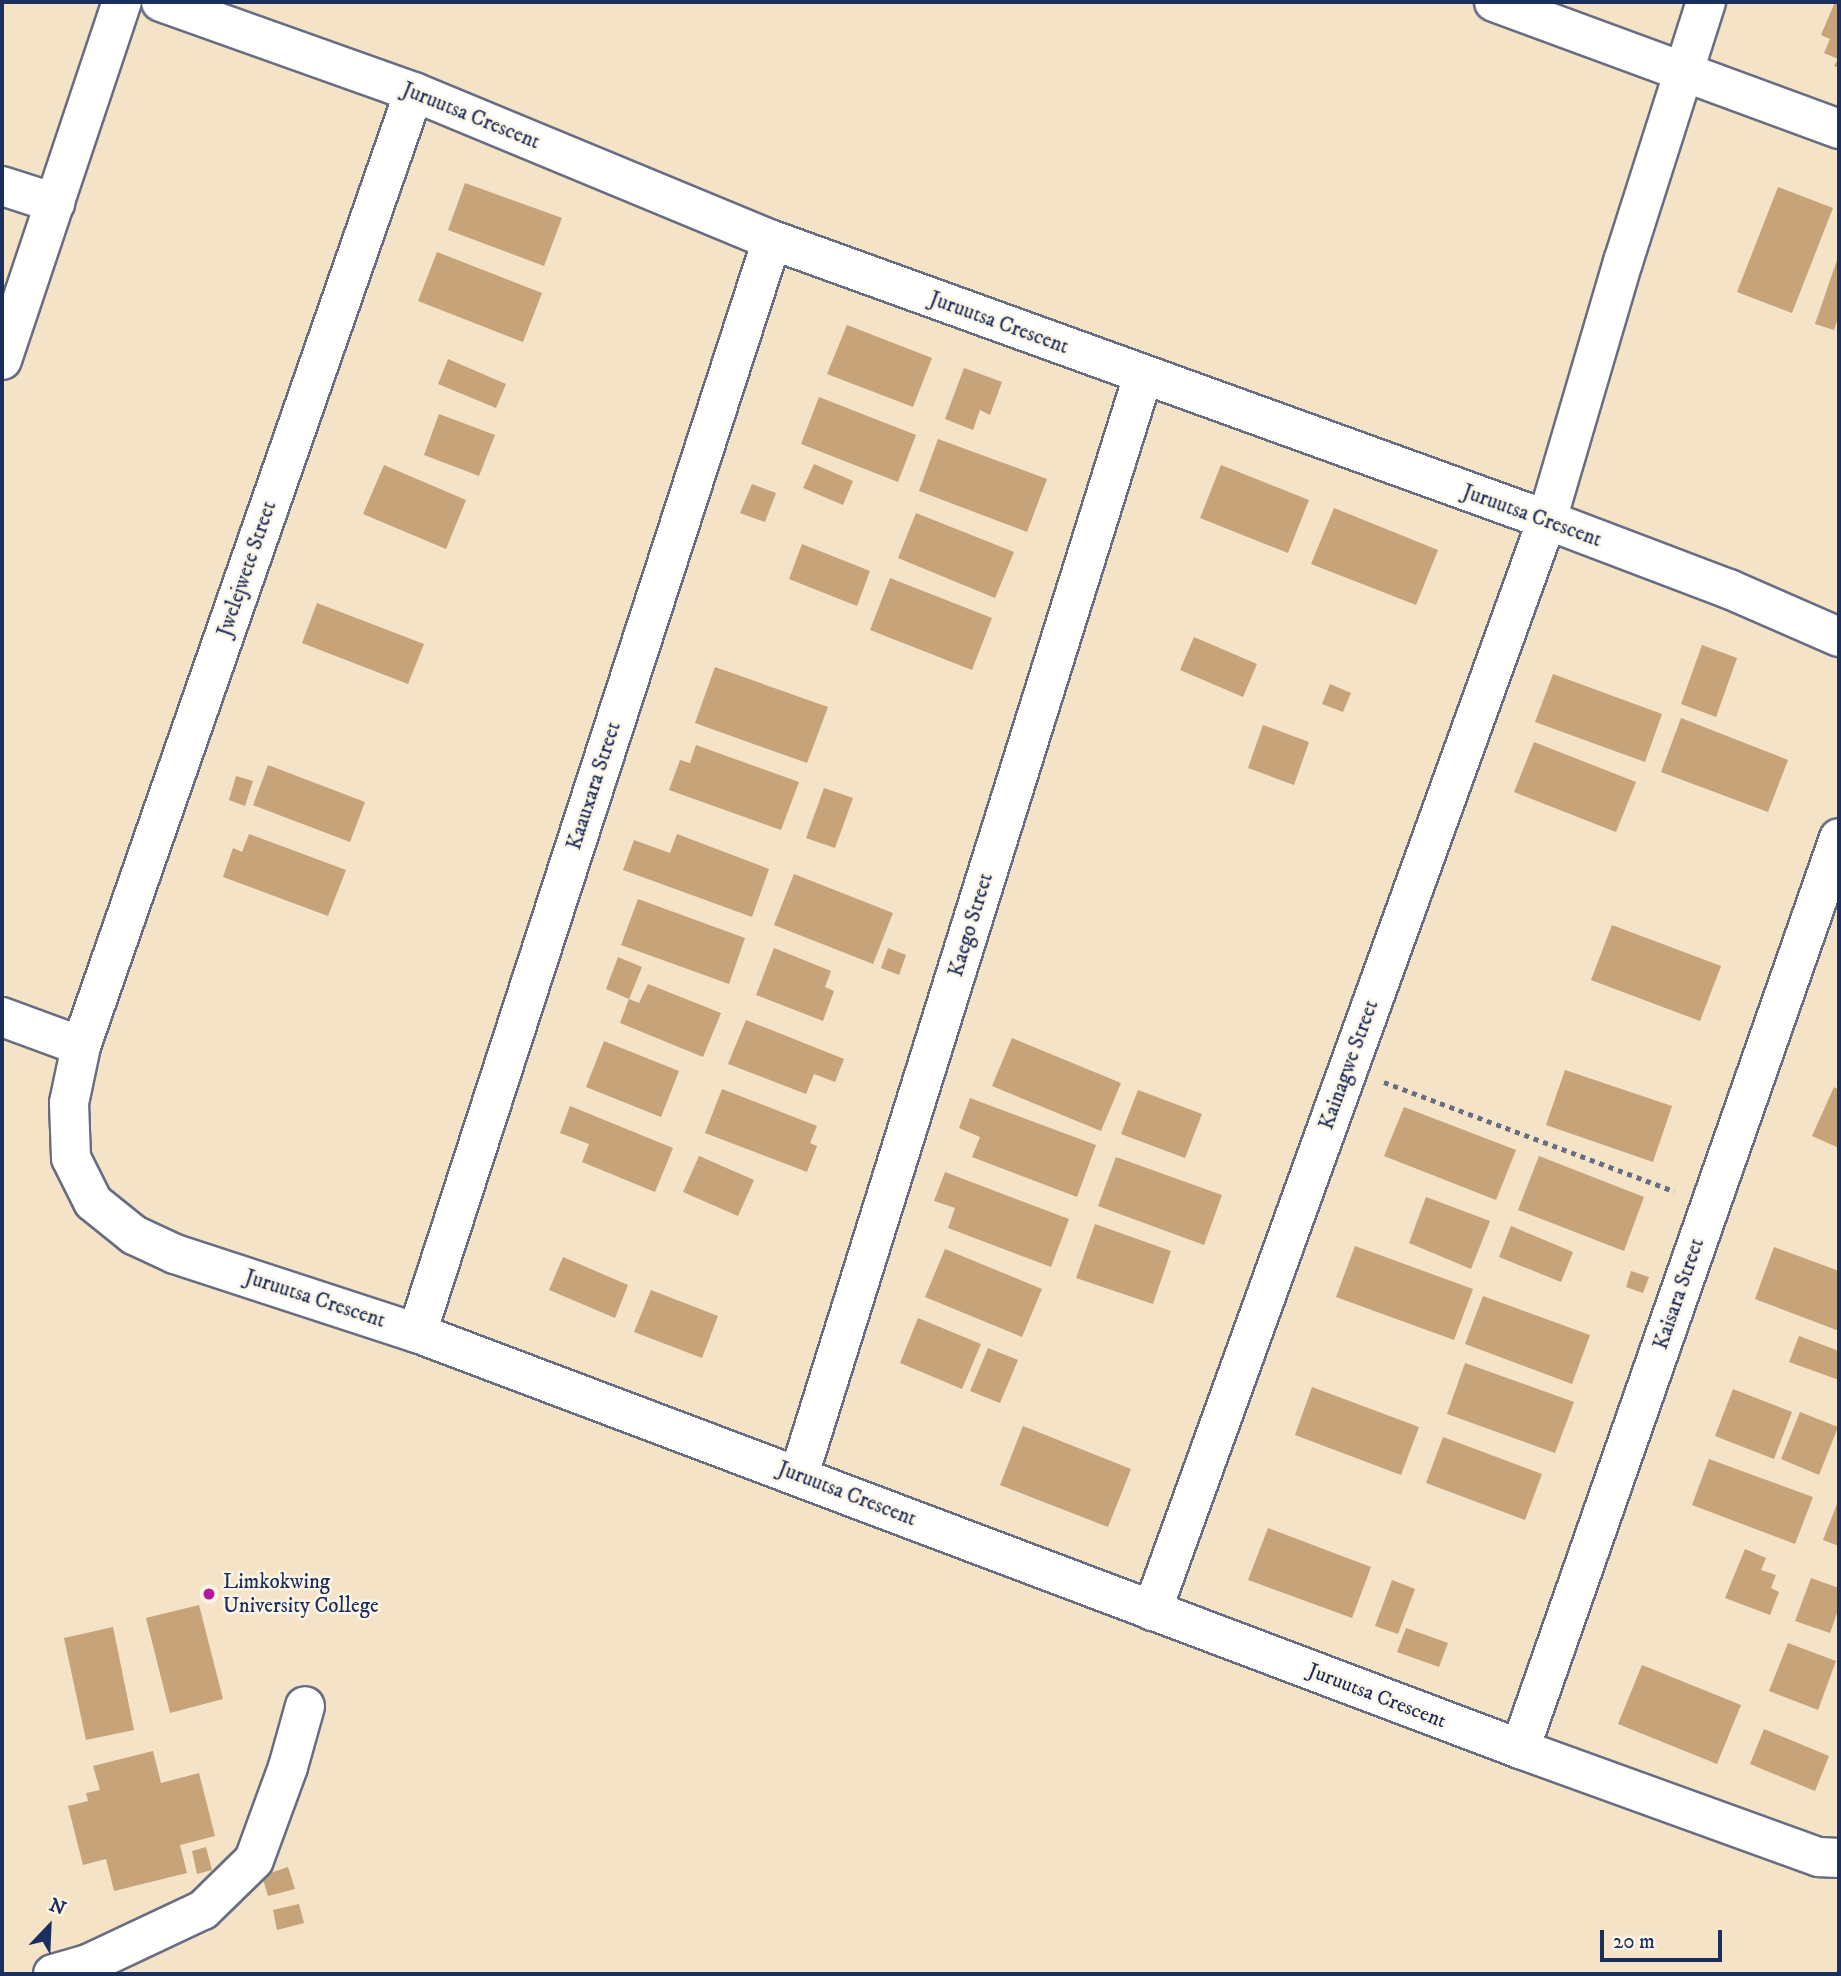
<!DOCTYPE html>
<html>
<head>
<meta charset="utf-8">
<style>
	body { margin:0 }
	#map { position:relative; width:1841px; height:1976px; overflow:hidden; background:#f4e3c6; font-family:"IM FELL DW Pica",serif }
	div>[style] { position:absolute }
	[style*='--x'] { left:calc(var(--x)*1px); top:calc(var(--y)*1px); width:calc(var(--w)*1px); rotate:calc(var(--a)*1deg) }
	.building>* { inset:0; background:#c6a379 }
	.path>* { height:4.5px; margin-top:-2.25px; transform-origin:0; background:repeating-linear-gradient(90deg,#676e82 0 5px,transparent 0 10px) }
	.roads { filter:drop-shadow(2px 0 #676e82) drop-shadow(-2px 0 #676e82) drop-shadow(0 2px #676e82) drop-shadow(0 -2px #676e82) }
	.minor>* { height:38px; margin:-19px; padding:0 19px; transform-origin:19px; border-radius:19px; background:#fff }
	.dots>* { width:19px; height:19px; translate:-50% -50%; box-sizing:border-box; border:4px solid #fcf5e5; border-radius:50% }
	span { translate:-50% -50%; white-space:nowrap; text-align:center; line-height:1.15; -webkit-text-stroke:5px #fcf5e5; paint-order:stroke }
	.street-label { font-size:21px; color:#1b2f5e }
	.poi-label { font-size:21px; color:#1b2f5e }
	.left { translate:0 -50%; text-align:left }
	.frame { position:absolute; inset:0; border:4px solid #1b2f5e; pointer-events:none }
	.north { position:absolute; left:14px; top:1892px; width:70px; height:70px; -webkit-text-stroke:5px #fcf5e5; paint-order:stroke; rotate:23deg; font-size:19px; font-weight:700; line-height:28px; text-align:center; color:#1b2f5e }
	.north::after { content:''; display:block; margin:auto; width:24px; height:32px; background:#1b2f5e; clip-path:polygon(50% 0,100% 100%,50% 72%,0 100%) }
	.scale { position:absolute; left:1600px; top:1930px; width:122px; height:32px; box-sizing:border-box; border:4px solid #1b2f5e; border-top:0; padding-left:9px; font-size:21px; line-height:24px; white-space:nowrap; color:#1b2f5e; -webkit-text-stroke:5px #fcf5e5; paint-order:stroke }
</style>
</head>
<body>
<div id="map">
	<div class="building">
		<div style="clip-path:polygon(1835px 2px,1839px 3px,1839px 68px,1834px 66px,1838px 59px,1824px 53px,1830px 39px,1821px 35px)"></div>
		<div style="clip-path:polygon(465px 183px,562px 218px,544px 266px,448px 230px)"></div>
		<div style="clip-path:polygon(1778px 187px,1833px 208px,1792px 313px,1737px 292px)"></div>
		<div style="clip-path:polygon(437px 252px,542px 293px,523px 342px,418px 301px)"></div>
		<div style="clip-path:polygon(1837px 260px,1839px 315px,1834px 330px,1815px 324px)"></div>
		<div style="clip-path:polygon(847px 325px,932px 358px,913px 407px,827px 374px)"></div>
		<div style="clip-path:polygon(448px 359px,506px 384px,496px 408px,438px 384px)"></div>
		<div style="clip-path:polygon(964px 368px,1002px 382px,990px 415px,980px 410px,973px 430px,945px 419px)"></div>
		<div style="clip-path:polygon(819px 397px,916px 435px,898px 482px,801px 444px)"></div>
		<div style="clip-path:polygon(439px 414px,495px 435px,479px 476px,424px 455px)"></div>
		<div style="clip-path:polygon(938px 439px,1047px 479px,1027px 532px,919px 491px)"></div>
		<div style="clip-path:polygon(814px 464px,853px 481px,843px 505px,803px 488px)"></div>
		<div style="clip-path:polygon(384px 465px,466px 500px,446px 549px,363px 514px)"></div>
		<div style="clip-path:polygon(1221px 465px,1309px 500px,1288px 553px,1200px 518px)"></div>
		<div style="clip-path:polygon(752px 484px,776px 493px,765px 522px,740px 513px)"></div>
		<div style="clip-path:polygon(1334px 508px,1438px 550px,1416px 605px,1311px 564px)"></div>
		<div style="clip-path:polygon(916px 513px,1014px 552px,995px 598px,898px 558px)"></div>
		<div style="clip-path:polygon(802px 544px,870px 571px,857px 606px,789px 579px)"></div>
		<div style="clip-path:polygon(890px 578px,992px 618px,972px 670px,870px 630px)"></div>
		<div style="clip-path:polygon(317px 603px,424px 644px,408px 684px,302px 643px)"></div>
		<div style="clip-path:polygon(1194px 637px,1257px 664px,1243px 697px,1180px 670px)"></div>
		<div style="clip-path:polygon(1702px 645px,1737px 658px,1716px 717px,1681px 704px)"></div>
		<div style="clip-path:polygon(715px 667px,828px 707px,807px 763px,695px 723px)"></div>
		<div style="clip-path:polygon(1553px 674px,1662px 714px,1645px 762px,1535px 722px)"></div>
		<div style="clip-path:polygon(1330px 684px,1351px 693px,1343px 712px,1322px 704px)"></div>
		<div style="clip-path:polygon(1681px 718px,1788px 760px,1768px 812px,1661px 772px)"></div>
		<div style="clip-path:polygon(1263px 725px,1309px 742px,1294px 785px,1248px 768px)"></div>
		<div style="clip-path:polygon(1534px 742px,1636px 782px,1616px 832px,1514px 792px)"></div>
		<div style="clip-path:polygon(696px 745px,799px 782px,781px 830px,669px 790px,680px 760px,690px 763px)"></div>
		<div style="clip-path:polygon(268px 765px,365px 802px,350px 842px,253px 805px)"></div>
		<div style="clip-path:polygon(236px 776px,253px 781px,245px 806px,229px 800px)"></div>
		<div style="clip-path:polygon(824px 788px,853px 798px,835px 848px,806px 838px)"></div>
		<div style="clip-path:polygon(249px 834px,346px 870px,328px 916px,223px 877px,233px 848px,242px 852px)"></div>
		<div style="clip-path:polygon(677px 834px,769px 869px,752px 917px,623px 870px,634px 840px,670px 853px)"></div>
		<div style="clip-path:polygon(794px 874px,893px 913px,873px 964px,774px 925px)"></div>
		<div style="clip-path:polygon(638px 899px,745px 938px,729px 984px,621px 945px)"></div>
		<div style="clip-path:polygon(1612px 925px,1721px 966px,1700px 1021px,1591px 980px)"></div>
		<div style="clip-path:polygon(774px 948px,831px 971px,825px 987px,834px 991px,823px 1021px,756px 995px)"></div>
		<div style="clip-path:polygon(888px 948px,906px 955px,899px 975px,881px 968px)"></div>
		<div style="clip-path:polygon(618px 957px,642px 967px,629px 999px,606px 989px)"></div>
		<div style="clip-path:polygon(648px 984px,721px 1013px,703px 1057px,620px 1023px,629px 999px,639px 1003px)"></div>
		<div style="clip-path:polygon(746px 1020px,844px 1059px,835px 1082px,814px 1074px,806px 1094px,728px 1064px)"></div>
		<div style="clip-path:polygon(1012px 1038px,1121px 1083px,1101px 1131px,992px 1086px)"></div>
		<div style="clip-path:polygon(604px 1041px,679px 1071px,661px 1117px,586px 1087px)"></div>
		<div style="clip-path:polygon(1565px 1070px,1672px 1106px,1653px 1162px,1546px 1125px)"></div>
		<div style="clip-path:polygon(1834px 1087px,1839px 1090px,1839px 1148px,1812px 1136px)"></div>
		<div style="clip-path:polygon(722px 1089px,817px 1126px,810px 1143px,817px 1146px,807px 1172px,705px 1133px)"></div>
		<div style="clip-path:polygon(1138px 1090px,1202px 1114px,1185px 1158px,1121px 1134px)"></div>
		<div style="clip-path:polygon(970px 1098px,1096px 1145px,1077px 1197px,972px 1157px,980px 1137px,959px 1128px)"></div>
		<div style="clip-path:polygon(570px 1106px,673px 1148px,655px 1192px,582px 1162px,589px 1144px,560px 1133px)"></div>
		<div style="clip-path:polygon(1404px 1107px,1516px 1150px,1496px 1200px,1384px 1156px)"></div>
		<div style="clip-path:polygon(699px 1156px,754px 1180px,738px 1216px,683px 1192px)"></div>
		<div style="clip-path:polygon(1539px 1156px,1644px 1197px,1624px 1251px,1518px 1210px)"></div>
		<div style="clip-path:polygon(1116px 1157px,1222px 1195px,1204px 1245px,1098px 1206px)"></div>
		<div style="clip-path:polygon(945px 1172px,1069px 1219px,1051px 1267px,948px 1228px,955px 1208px,934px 1201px)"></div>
		<div style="clip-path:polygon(1426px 1197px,1490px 1221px,1471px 1269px,1409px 1243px)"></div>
		<div style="clip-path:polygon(1095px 1224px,1171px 1251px,1153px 1304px,1076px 1278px)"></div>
		<div style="clip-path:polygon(1511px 1226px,1573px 1252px,1561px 1282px,1499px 1257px)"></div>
		<div style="clip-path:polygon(1355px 1246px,1473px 1289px,1454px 1340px,1336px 1297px)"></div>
		<div style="clip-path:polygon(1774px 1247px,1839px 1271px,1839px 1331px,1755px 1299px)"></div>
		<div style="clip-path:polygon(945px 1249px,1042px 1289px,1022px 1337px,925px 1297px)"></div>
		<div style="clip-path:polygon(563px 1257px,628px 1285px,615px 1318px,549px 1290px)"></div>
		<div style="clip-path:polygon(1631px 1271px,1649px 1277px,1643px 1293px,1626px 1287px)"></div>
		<div style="clip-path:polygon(651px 1290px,718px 1316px,702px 1358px,634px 1332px)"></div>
		<div style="clip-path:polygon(1483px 1296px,1590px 1335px,1572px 1384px,1465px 1344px)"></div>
		<div style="clip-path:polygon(918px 1318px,981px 1344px,962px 1389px,900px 1363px)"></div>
		<div style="clip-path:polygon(1799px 1336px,1839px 1351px,1839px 1380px,1789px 1362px)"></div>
		<div style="clip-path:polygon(988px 1348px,1018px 1360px,1000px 1403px,970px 1391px)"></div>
		<div style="clip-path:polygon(1465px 1363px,1574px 1402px,1555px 1453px,1447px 1414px)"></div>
		<div style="clip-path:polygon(1312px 1387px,1419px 1427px,1401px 1475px,1295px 1435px)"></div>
		<div style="clip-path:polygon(1733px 1389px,1792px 1412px,1774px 1459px,1715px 1436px)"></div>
		<div style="clip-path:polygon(1800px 1412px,1838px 1427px,1819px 1475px,1781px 1459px)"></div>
		<div style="clip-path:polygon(1023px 1426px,1131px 1469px,1108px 1527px,1000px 1485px)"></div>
		<div style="clip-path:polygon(1443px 1437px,1542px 1474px,1525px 1520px,1426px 1483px)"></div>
		<div style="clip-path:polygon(1709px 1459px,1813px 1497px,1795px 1544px,1692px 1505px)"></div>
		<div style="clip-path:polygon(1837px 1504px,1839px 1505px,1839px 1546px,1823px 1540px)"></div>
		<div style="clip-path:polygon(1268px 1528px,1371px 1567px,1352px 1618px,1248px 1580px)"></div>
		<div style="clip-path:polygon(1745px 1549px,1766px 1558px,1761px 1570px,1776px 1575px,1771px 1588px,1779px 1592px,1770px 1615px,1725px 1598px)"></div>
		<div style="clip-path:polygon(1811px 1578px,1839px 1588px,1839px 1607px,1830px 1633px,1795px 1621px)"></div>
		<div style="clip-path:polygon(1392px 1580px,1415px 1589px,1398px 1634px,1375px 1626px)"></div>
		<div style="clip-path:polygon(199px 1605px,223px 1699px,170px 1713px,146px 1618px)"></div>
		<div style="clip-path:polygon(113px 1627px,134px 1730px,86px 1740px,64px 1638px)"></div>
		<div style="clip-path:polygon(1406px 1628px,1448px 1643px,1439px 1667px,1397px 1652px)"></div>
		<div style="clip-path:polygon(1788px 1643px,1836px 1661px,1818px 1710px,1769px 1691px)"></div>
		<div style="clip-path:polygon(1642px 1665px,1741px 1705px,1717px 1764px,1618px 1724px)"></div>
		<div style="clip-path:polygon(1764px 1729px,1829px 1756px,1815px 1791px,1750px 1764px)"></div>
		<div style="clip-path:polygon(153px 1751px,161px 1783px,199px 1773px,215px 1836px,180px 1845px,187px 1873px,114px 1891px,106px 1859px,83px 1865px,68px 1806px,88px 1801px,86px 1793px,100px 1790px,93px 1766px)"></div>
		<div style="clip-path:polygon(206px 1847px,212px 1870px,197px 1874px,192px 1851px)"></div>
		<div style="clip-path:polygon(288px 1867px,295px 1889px,268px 1896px,262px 1876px)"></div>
		<div style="clip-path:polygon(299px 1904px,304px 1923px,277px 1930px,273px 1910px)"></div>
	</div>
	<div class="path">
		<div style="--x:1384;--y:1082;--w:310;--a:20.6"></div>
	</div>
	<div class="roads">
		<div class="minor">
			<div style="--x:161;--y:2;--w:269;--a:19.6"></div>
			<div style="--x:414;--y:92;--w:387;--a:22.5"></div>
			<div style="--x:772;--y:240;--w:824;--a:19.86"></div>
			<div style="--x:1547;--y:520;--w:195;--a:20.8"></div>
			<div style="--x:1729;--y:589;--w:120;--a:23.6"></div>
			<div style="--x:1494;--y:2;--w:368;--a:20.2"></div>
			<div style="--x:2;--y:186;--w:56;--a:17.8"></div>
			<div style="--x:2;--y:360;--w:378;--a:-71.5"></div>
			<div style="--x:2;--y:1017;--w:84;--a:20.2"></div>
			<div style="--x:81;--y:1046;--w:58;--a:101.9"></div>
			<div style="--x:69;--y:1103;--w:55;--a:87.9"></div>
			<div style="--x:71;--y:1158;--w:49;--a:63.4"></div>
			<div style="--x:93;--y:1202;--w:53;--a:38.8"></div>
			<div style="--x:134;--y:1235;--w:45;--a:24.9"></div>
			<div style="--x:175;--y:1254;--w:255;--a:18.1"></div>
			<div style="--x:417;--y:1333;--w:1179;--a:20.66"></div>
			<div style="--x:1520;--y:1749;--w:318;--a:19.9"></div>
			<div style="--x:1819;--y:1857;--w:20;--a:3"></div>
			<div style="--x:81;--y:1046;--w:1010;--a:-70.76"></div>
			<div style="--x:417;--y:1333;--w:1149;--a:-72.01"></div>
			<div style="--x:799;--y:1475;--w:1152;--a:-72.62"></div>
			<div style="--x:1152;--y:1611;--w:1160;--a:-70.1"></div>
			<div style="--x:1547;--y:520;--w:269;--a:-73.6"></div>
			<div style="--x:1623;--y:262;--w:273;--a:-72.3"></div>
			<div style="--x:1520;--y:1749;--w:965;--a:-70.7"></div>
			<div style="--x:53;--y:1974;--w:36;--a:-16"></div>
			<div style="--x:88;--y:1964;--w:127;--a:-25.2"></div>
			<div style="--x:203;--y:1910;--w:71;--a:-44.4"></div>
			<div style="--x:254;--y:1860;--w:99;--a:-69.9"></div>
			<div style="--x:288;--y:1767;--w:63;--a:-74.4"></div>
		</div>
	</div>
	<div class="dots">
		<div style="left:209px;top:1594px;background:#b5179e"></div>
	</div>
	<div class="street-label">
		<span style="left:471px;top:116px;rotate:22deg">Juruutsa Crescent</span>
		<span style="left:999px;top:323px;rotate:20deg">Juruutsa Crescent</span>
		<span style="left:1532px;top:516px;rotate:20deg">Juruutsa Crescent</span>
		<span style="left:247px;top:569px;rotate:-71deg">Jwelejwete Street</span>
		<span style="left:594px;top:786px;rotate:-72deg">Kaauxara Street</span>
		<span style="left:971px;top:925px;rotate:-73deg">Kaego Street</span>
		<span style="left:1349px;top:1065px;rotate:-70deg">Kainagwe Street</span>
		<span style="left:1679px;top:1294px;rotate:-71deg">Kaisara Street</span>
		<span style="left:315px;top:1299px;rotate:18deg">Juruutsa Crescent</span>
		<span style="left:847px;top:1494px;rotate:21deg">Juruutsa Crescent</span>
		<span style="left:1377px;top:1696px;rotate:21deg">Juruutsa Crescent</span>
	</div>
	<div class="poi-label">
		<span class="left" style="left:223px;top:1594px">Limkokwing<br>University College</span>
	</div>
	<div class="frame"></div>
	<div class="north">N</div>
	<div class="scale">20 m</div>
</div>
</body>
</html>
